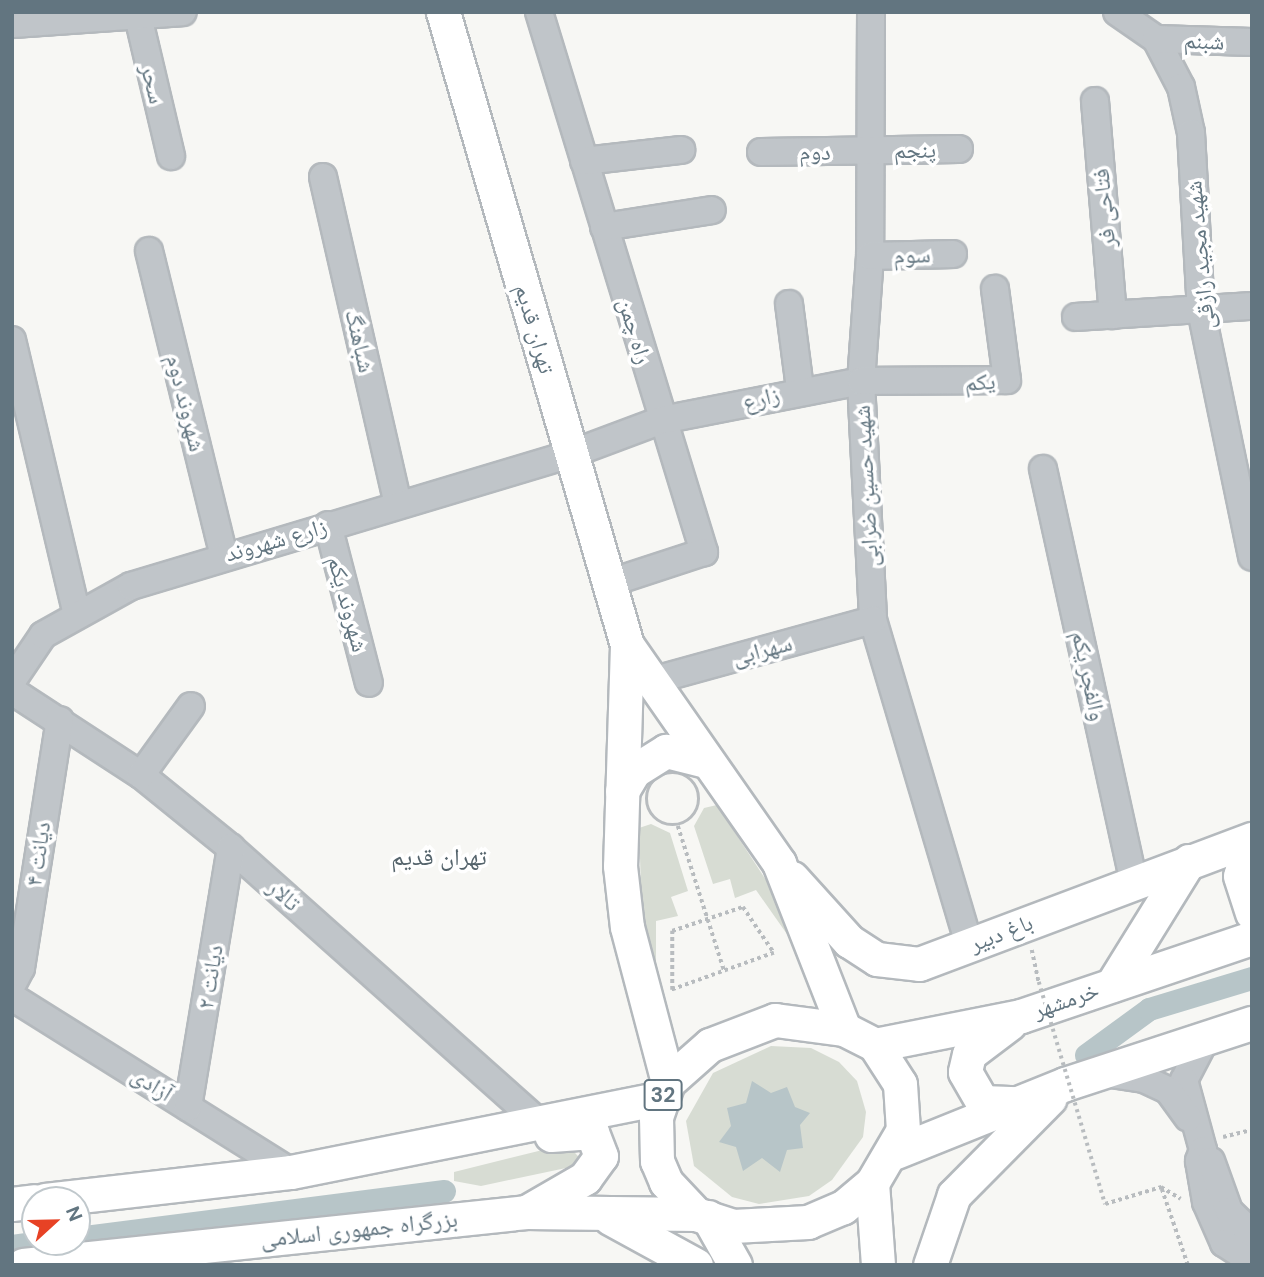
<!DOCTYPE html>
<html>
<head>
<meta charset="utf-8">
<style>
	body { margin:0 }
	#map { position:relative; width:1264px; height:1277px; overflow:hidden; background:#f7f7f4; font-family:"DM Sans","Noto Naskh Arabic",sans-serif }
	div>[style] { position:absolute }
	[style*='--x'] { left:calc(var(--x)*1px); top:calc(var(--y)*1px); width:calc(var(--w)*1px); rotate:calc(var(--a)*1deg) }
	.green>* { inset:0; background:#d7dcd3 }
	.water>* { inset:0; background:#b7c5c8 }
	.canal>* { height:23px; margin:-11.5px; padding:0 11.5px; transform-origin:11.5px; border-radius:11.5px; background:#b7c5c8 }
	.path>* { height:3.5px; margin-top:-1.75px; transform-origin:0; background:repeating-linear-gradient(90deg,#b8bcbf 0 3.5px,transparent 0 7px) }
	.path>.ring { margin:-1.75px; padding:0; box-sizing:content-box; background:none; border:3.5px solid #b8bcbf; border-radius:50% }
	.roads { filter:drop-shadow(2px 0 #b4b9bd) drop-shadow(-2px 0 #b4b9bd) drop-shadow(0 2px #b4b9bd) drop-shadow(0 -2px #b4b9bd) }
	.minor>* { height:26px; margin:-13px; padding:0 13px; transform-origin:13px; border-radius:13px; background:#c0c5c9 }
	.major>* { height:33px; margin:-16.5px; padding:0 16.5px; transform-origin:16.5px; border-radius:16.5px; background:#fff }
	.path-bridge>* { height:3.5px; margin-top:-1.75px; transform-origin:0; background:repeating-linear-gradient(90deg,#b8bcbf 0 3.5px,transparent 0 7px) }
	span { translate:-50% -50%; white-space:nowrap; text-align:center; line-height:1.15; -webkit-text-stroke:7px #fff; paint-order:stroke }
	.shield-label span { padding:2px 5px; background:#fff; border:2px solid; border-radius:5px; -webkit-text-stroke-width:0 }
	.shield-label { font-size:21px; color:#627580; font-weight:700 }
	.street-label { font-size:23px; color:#627580 }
	.neighbourhood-label { font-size:24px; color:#54636b }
	.frame { position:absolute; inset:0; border:14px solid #627580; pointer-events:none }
	.north { position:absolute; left:21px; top:1186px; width:70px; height:70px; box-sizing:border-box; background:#fff; border:2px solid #c0c8cc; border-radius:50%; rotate:68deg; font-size:19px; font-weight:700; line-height:28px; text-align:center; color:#627580 }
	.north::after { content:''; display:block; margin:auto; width:24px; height:32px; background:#e74225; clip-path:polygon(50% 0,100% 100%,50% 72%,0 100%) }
</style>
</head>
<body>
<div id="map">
	<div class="green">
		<div style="clip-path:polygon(717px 805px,766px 880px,789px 937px,756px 890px,735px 898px,730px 879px,713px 884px,694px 826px,704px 808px)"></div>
		<div style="clip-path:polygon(651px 824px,670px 833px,688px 891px,671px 897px,678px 916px,656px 921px,656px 978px,642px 918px,639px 828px)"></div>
		<div style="clip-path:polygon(771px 1046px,811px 1048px,839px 1062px,857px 1081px,866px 1112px,863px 1137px,832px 1180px,809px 1196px,759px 1204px,732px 1197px,694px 1166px,686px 1121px,713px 1073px)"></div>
		<div style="clip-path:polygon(567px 1144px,585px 1164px,481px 1186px,454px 1181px,454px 1172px)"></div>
	</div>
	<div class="water">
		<div style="clip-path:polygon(752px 1081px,771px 1093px,787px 1087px,795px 1107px,810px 1113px,800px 1125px,803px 1148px,787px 1150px,780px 1172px,762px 1158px,743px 1171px,736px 1147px,719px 1142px,731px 1126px,727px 1108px,746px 1103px)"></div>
	</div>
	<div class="canal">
		<div style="--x:1086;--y:1055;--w:78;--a:-36.1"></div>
		<div style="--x:1149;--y:1009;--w:108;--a:-16.8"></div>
		<div style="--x:77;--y:1238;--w:370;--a:-7.3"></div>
		<div style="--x:12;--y:1246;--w:29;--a:-8"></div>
	</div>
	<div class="path">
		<div class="ring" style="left:647px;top:773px;width:48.5px;height:48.5px"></div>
		<div style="--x:678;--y:826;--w:151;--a:72.3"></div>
		<div style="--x:743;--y:907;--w:55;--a:56"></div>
		<div style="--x:774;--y:953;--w:109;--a:160.1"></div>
		<div style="--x:672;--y:990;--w:59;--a:-90"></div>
		<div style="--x:672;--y:931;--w:75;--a:-18.7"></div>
		<div style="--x:1032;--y:950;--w:33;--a:78"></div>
		<div style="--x:1223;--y:1137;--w:30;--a:-14"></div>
		<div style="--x:1162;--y:1189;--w:80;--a:71.1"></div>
		<div style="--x:1105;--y:1204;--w:59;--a:-16.9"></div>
		<div style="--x:1161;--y:1187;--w:23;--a:31"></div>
	</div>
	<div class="roads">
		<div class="minor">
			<div style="--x:137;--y:12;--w:148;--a:76.7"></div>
			<div style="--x:539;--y:12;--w:565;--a:73.01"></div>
			<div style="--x:704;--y:552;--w:100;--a:161.9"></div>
			<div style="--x:871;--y:12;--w:244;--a:90.2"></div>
			<div style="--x:870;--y:256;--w:125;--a:94.1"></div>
			<div style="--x:861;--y:381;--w:239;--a:87.1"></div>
			<div style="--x:873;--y:620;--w:339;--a:73.5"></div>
			<div style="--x:1117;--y:12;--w:47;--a:34.7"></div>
			<div style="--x:1156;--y:39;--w:54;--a:62.5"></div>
			<div style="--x:1181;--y:87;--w:47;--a:77.7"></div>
			<div style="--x:1191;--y:133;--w:177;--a:86.8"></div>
			<div style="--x:1201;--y:310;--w:252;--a:78.3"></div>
			<div style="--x:12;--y:24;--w:171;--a:-4"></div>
			<div style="--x:1156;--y:39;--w:96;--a:1.8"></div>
			<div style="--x:1095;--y:101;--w:215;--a:85.2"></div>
			<div style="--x:761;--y:152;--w:198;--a:-0.9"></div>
			<div style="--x:584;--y:161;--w:98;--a:-6.5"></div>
			<div style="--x:323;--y:177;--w:336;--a:77.1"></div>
			<div style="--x:604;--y:227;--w:109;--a:-8.9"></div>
			<div style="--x:149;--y:251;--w:314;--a:76.2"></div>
			<div style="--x:870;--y:256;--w:83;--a:-1.4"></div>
			<div style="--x:789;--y:304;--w:86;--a:82.6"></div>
			<div style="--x:1076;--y:317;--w:176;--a:-3.6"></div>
			<div style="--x:12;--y:340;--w:278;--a:76.7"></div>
			<div style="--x:1043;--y:469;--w:424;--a:77.6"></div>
			<div style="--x:328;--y:525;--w:163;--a:75.5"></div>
			<div style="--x:12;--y:681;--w:55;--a:-56"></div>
			<div style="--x:43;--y:635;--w:101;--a:-29.1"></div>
			<div style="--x:131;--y:586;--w:459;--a:-16.7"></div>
			<div style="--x:571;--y:454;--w:97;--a:-20.5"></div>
			<div style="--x:662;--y:420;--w:203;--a:-11.1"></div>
			<div style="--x:861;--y:381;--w:146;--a:-0.4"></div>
			<div style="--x:1007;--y:380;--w:92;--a:-97.5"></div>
			<div style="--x:651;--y:681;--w:230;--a:-15.4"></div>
			<div style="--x:12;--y:691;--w:154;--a:33.1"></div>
			<div style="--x:141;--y:775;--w:116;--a:39"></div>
			<div style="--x:231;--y:848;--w:412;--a:41.7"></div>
			<div style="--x:141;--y:775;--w:85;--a:-54.1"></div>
			<div style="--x:12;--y:985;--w:19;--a:-62"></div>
			<div style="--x:21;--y:968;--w:251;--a:-81.1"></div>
			<div style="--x:12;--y:997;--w:329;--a:32.1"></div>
			<div style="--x:1206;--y:1038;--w:47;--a:117.6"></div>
			<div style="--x:1184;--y:1080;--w:73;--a:74.8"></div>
			<div style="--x:1203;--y:1150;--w:12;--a:110"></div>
			<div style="--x:1199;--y:1161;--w:42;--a:80.3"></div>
			<div style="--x:1206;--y:1202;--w:45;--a:66.3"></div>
			<div style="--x:1224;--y:1243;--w:33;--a:33"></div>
			<div style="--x:1104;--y:1073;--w:40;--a:8.5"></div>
			<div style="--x:1144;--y:1079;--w:26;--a:25"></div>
			<div style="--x:1168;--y:1090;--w:34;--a:54"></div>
			<div style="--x:188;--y:1107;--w:263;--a:-80.6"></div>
			<div style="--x:1211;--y:1161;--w:53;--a:70.2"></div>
			<div style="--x:1229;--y:1211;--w:32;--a:44"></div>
		</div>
		<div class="major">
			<div style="--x:443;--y:12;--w:659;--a:73.79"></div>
			<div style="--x:627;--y:645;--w:266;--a:55.1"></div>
			<div style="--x:779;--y:863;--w:178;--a:68.6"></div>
			<div style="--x:627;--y:645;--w:221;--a:91.8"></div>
			<div style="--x:620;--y:866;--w:61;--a:83.5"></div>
			<div style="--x:627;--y:927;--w:160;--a:75.2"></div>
			<div style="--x:622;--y:791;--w:23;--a:-59"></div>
			<div style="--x:634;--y:771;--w:38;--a:-32"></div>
			<div style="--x:666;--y:751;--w:41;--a:14"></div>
			<div style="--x:1249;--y:841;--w:36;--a:104"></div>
			<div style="--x:1240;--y:876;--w:39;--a:72"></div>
			<div style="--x:792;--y:878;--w:85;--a:47.9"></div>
			<div style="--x:849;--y:941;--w:33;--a:33"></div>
			<div style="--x:877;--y:959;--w:42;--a:6.8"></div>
			<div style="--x:919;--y:964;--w:356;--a:-20.6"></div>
			<div style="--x:1112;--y:985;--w:146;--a:-58.2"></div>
			<div style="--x:775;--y:1020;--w:70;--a:7.4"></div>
			<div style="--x:844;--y:1029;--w:35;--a:27"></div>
			<div style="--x:875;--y:1045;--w:46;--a:57.3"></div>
			<div style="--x:900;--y:1084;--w:46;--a:86.3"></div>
			<div style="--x:903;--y:1130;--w:61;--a:120.3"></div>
			<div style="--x:872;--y:1183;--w:38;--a:140"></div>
			<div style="--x:843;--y:1207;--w:38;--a:157"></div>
			<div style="--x:808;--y:1222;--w:75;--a:176.9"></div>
			<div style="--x:733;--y:1226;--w:39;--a:-162"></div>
			<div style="--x:696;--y:1214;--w:44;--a:-133.2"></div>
			<div style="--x:666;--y:1182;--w:23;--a:-113"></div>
			<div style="--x:657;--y:1161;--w:44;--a:-91.3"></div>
			<div style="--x:656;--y:1117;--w:37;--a:-71"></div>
			<div style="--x:668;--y:1082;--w:56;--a:-41.4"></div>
			<div style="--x:710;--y:1045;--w:70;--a:-21"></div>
			<div style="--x:1010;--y:1023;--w:51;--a:142.9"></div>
			<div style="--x:969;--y:1054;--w:18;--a:103"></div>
			<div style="--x:965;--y:1072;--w:34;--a:60"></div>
			<div style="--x:982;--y:1102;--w:35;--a:2"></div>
			<div style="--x:875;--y:1045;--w:149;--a:-11.2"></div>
			<div style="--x:1021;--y:1016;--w:244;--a:-18.7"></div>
			<div style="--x:896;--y:1152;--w:182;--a:-21.9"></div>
			<div style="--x:1065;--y:1084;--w:197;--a:-18.1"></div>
			<div style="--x:872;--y:1183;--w:82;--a:85.8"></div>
			<div style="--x:45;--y:1200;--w:248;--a:-6.5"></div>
			<div style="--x:291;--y:1172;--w:377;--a:-11.3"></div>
			<div style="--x:12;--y:1204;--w:23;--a:-7"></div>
			<div style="--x:528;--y:1211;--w:66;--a:-30.1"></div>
			<div style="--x:585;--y:1178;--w:27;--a:-54"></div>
			<div style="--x:601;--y:1156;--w:26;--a:-111"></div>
			<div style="--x:592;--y:1132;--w:41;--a:175.8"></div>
			<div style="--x:708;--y:1217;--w:55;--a:60.6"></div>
			<div style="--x:610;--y:1218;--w:98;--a:28.7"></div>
			<div style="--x:23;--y:1265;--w:506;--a:-6.01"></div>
			<div style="--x:526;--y:1212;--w:170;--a:0.7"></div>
			<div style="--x:930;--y:1265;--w:74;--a:-71.1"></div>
			<div style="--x:954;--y:1195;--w:136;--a:-45.3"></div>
		</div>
	</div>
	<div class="path-bridge">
		<div style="--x:1039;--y:982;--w:232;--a:73.4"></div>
	</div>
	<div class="shield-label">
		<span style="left:663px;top:1095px">32</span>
	</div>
	<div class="street-label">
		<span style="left:1204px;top:41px;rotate:2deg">شبنم</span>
		<span style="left:153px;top:84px;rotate:76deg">سحر</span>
		<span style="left:915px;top:150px;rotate:-1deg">پنجم</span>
		<span style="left:815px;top:152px;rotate:-1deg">دوم</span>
		<span style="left:1104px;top:208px;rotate:-95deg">فتاحی فر</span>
		<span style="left:912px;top:255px;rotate:-2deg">سوم</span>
		<span style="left:1200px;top:255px;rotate:-95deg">شهید مجید رازقی</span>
		<span style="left:535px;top:329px;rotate:74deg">تهران قدیم</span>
		<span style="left:635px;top:331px;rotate:73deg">راه چمن</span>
		<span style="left:360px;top:341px;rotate:77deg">شباهنگ</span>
		<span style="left:980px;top:382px;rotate:-4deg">یکم</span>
		<span style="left:761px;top:398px;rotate:-13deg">زارع</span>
		<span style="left:186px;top:403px;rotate:76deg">شهروند دوم</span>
		<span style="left:866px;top:486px;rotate:-93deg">شهید حسین ضرابی</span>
		<span style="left:276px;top:540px;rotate:-16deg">زارع شهروند</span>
		<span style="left:348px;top:604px;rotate:75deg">شهروند یکم</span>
		<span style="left:762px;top:650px;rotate:-15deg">سهرابی</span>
		<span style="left:1089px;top:676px;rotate:78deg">والفجر یکم</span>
		<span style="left:38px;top:854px;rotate:-82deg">دیانت ۴</span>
		<span style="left:284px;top:895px;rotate:42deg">تالار</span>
		<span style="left:1001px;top:933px;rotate:-21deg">باغ دبیر</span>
		<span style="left:210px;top:977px;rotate:-81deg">دیانت ۲</span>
		<span style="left:1066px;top:1000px;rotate:-19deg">خرمشهر</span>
		<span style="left:152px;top:1084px;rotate:32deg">آزادی</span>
		<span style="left:359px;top:1229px;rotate:-6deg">بزرگراه جمهوری اسلامی</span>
	</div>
	<div class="neighbourhood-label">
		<span style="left:439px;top:857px">تهران قدیم</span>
	</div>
	<div class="frame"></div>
	<div class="north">N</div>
</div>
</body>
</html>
